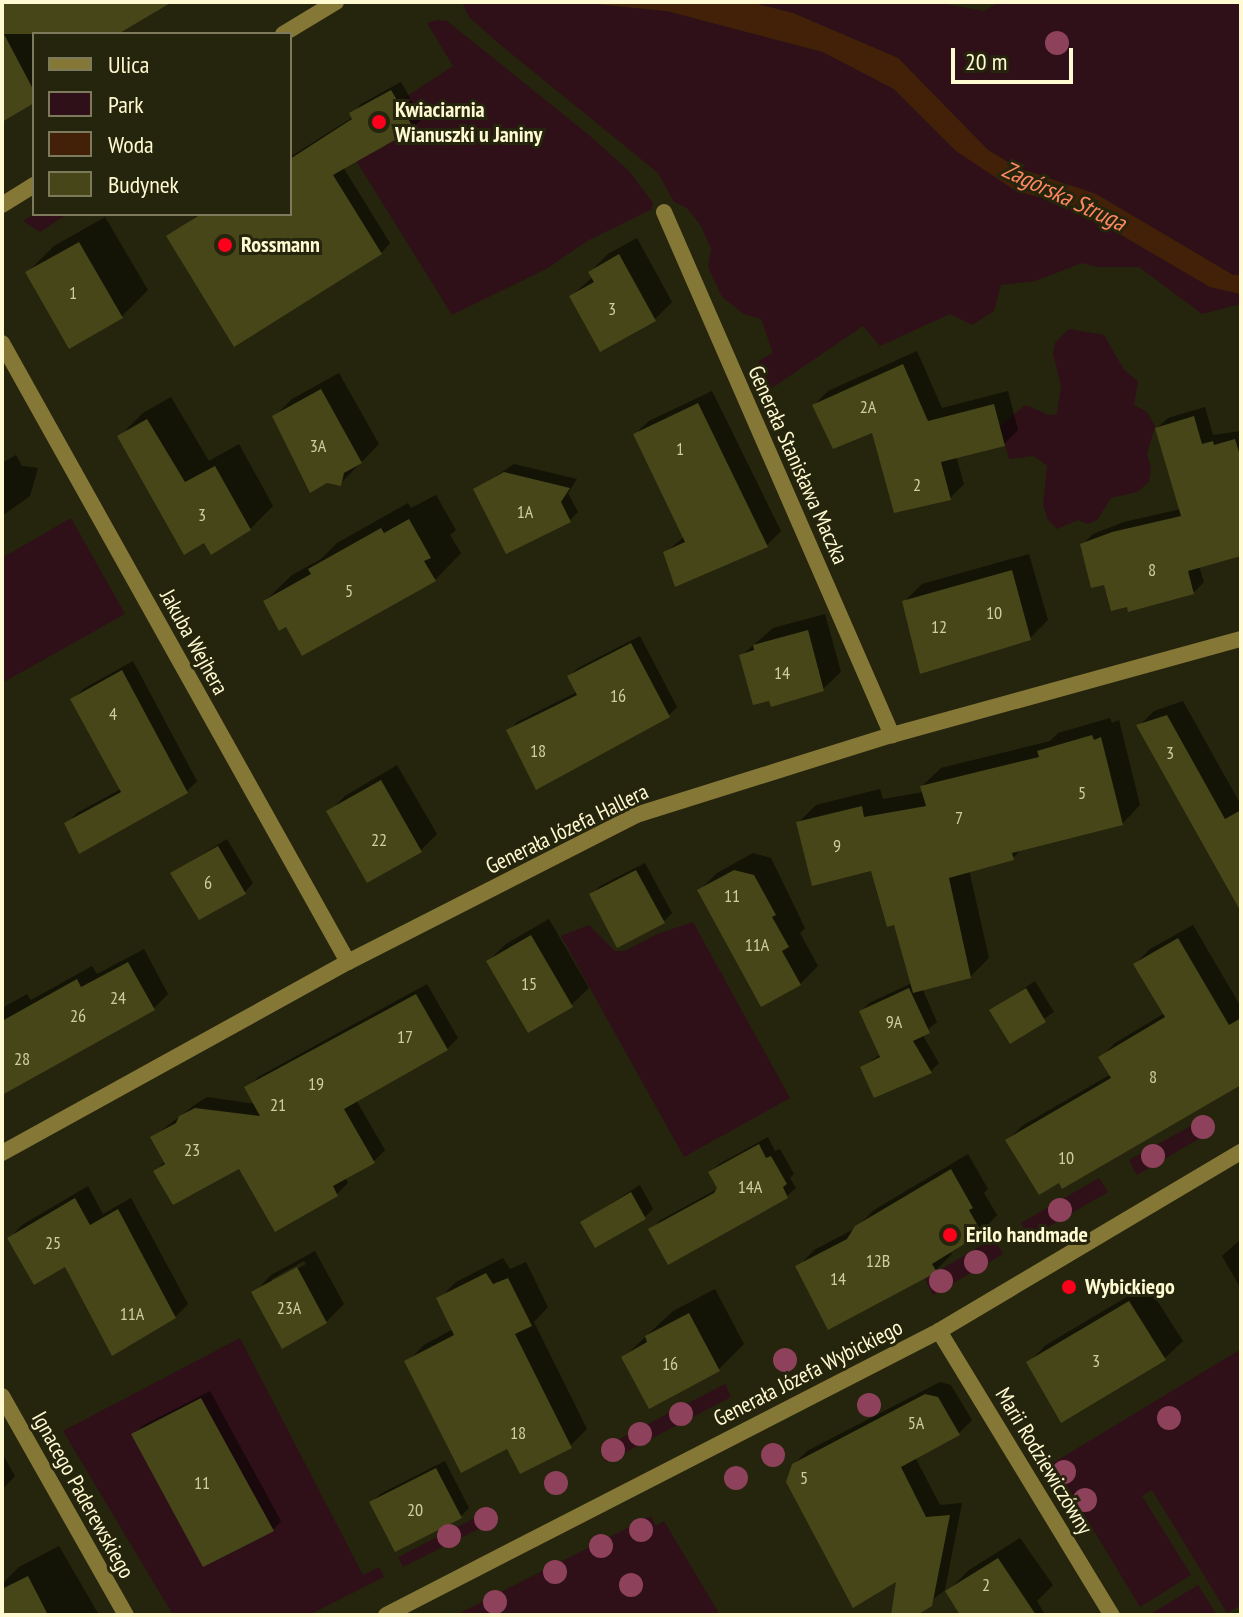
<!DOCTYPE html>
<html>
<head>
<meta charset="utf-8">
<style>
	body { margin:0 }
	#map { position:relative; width:1243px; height:1617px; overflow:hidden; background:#25240d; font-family:"PT Sans Narrow",sans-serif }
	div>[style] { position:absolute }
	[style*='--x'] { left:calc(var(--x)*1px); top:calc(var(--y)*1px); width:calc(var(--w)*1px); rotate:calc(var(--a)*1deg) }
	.green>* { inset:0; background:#2f1018 }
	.water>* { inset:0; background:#432108 }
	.shadow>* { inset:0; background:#0007 }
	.building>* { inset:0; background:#464619 }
	.minor>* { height:16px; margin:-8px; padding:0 8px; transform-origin:8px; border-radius:8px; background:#857837 }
	.tertiary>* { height:16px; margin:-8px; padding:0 8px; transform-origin:8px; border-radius:8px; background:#857837 }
	.trees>* { width:24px; height:24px; margin:-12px; border-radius:50%; background:#8e415a }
	.dots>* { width:22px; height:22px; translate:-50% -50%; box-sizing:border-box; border:4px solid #25240d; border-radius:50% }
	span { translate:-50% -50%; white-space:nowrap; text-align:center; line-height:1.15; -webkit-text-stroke:6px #25240d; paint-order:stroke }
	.number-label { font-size:18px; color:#d1cda3 }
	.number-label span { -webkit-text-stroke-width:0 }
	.poi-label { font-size:22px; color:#fffad1; font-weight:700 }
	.left { translate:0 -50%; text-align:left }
	.street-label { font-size:22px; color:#fffad1 }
	.water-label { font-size:24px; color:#ff875f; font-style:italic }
	.frame { position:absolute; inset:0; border:4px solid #fffad1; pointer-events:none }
	.legend { position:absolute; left:32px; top:32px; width:260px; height:184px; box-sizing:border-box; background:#25240d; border:2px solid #7c7a5b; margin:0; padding:10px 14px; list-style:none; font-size:24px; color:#fffad1 }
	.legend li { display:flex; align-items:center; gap:16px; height:40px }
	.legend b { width:40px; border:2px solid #7c7a5b }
	.scale { position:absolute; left:951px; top:48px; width:122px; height:36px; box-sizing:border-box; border:4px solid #fffad1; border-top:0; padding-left:10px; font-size:24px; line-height:28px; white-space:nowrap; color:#fffad1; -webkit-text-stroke:6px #25240d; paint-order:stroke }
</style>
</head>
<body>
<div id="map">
	<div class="green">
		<div style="clip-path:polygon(462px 2px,575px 2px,667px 11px,823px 52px,894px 89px,956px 151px,1091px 215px,1210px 287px,1241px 294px,1241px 304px,1202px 314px,1139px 267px,1097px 267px,1082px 263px,1035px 281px,1001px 285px,994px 311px,972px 325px,950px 314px,880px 346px,863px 326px,772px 388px,759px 378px,757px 370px,760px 360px,773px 353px,761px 319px,744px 314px,722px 297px,708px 267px,711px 249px,701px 226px,687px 208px,674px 202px,658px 173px,497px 42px,469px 17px)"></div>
		<div style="clip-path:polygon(749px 2px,934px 2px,984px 11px,999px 2px,1241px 2px,1241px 275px,1233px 275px,1096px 194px,1018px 168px,988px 150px,898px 58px,793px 13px)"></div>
		<div style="clip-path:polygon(437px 20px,447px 21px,589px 135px,629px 171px,653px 203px,652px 209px,587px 241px,548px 268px,452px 315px,337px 130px,353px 121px,372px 153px,414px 130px,398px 102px,453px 66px,427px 23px)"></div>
		<div style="clip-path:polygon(35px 214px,67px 214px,40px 232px,23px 221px)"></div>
		<div style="clip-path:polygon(1069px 329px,1104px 335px,1124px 370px,1138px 381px,1134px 405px,1147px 412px,1155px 426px,1147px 454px,1151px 468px,1149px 482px,1137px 492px,1111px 498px,1097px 520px,1088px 524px,1078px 520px,1057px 529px,1048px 520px,1043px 505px,1047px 466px,1034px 456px,1009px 459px,1000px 426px,1025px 405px,1049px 415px,1057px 414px,1061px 386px,1053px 354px,1055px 343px)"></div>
		<div style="clip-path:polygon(71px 518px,125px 614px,2px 683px,2px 558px)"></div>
		<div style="clip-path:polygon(693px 922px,790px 1098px,684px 1157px,561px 936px,589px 925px,615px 951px,625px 951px,657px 934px)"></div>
		<div style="clip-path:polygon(1207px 1117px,1214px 1130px,1137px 1175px,1129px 1160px)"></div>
		<div style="clip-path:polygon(1099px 1178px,1108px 1192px,1029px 1238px,1021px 1223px)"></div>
		<div style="clip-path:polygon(994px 1238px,1003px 1254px,933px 1295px,925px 1279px)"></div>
		<div style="clip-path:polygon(240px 1338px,363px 1575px,379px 1567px,384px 1577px,309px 1615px,173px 1615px,63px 1431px)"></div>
		<div style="clip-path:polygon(1241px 1349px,1241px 1605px,1227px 1613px,1152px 1490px,1142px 1496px,1191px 1575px,1140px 1607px,1053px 1463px)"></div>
		<div style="clip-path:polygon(725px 1384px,731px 1397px,607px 1462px,600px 1449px)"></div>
		<div style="clip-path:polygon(491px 1510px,496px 1520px,403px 1567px,398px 1557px)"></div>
		<div style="clip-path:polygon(651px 1516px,656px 1526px,664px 1521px,720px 1615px,456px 1615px)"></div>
		<div style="clip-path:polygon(1198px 1585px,1217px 1615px,1149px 1615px)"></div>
	</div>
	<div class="water">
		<div style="clip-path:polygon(575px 2px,749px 2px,793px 13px,898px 58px,988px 150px,1018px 168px,1096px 194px,1233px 275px,1241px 275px,1241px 294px,1210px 287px,1070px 205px,1016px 191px,956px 151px,894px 89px,823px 52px,667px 11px)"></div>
	</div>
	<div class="shadow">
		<div style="clip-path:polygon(2px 2px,157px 2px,114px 34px,34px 34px,34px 100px,2px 120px)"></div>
		<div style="clip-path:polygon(401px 82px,422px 119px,413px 128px,343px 167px,390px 243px,381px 253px,168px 237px,199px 214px,290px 214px,290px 157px,353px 117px,351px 114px,361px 104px)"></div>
		<div style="clip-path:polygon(105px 217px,148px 290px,122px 316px,28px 272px,54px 246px)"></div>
		<div style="clip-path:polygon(637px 238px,672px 302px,655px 319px,571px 296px,593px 277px,590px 272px,608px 254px)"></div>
		<div style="clip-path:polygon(917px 351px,942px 408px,1008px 391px,1018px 430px,1004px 444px,956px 456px,964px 484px,950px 498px,873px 430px,814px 405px,828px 391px)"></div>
		<div style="clip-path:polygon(339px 373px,379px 444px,340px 484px,274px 417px,292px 399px)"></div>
		<div style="clip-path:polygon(712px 391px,781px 531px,767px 545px,676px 584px,665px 553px,685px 536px,635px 434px,649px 421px)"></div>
		<div style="clip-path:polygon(171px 397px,209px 461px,239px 444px,273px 506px,250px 529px,120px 436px,143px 413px)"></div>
		<div style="clip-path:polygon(1205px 407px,1213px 435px,1241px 431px,1241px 554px,1199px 566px,1204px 582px,1193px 593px,1106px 583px,1082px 545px,1093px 534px,1124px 522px,1181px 509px,1157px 428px,1168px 418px)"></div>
		<div style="clip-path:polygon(16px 455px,22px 466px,38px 468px,30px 496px,2px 516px,2px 463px)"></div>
		<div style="clip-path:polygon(514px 464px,577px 479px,568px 493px,578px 512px,570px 520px,475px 490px)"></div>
		<div style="clip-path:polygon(436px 495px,456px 530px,450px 535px,461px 553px,435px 580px,287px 624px,265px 601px,292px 575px,321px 559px,337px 543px,408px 503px,411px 508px)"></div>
		<div style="clip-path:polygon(1029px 554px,1048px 620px,1030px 638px,922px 672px,904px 602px,922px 584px)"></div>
		<div style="clip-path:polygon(825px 614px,841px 672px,823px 689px,741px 656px,773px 628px)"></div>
		<div style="clip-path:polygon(640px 636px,677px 707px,669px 715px,509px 731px,517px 722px,577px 692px,569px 676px,578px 668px)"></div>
		<div style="clip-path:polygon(133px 661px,197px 781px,187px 791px,66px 824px,77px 813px,121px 789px,73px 699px,83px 689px)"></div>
		<div style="clip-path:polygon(1183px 701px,1241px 805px,1241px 830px,1234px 837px,1139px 726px,1154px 711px)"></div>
		<div style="clip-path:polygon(1110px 718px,1112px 723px,1119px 720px,1140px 805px,1122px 824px,1021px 849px,1013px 858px,969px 870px,989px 958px,970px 977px,922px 988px,937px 1022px,922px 1034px,939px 1063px,931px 1071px,875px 1096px,862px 1067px,881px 1054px,861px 1011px,869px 1003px,912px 983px,896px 922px,873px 869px,798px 823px,816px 805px,880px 789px,883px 799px,924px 792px,922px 786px,941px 768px,1050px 741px,1058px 733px)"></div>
		<div style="clip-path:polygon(397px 765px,437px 834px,421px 850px,368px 881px,329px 812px,345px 796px)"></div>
		<div style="clip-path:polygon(227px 839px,253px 883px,245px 892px,173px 873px)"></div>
		<div style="clip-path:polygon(753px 853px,771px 858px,805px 928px,800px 933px,818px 966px,800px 984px,699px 891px,717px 873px)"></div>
		<div style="clip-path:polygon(645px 863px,672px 913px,664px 921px,591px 895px,600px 886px)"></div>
		<div style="clip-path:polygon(549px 919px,589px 988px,571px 1005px,488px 961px,506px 944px)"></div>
		<div style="clip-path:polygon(1193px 925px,1241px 1007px,1241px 1082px,1008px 1140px,1022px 1126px,1111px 1074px,1101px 1057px,1115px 1043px,1165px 1013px,1135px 964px,1150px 949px)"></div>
		<div style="clip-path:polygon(144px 949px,168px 994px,154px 1008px,2px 1093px,2px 1008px,27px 994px,31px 1000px,92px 966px,97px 974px)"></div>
		<div style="clip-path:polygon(1035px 981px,1054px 1012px,1011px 1041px,992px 1010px)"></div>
		<div style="clip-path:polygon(427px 984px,458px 1038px,447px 1049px,356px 1100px,385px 1150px,374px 1161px,345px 1177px,348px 1183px,337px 1194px,240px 1166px,155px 1171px,165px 1161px,153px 1137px,193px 1106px,207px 1097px,256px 1104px,247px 1088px,258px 1077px)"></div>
		<div style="clip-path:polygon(768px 1137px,775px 1151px,780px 1149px,794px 1174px,790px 1178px,796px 1188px,787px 1196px,669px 1262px,651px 1230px,659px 1221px,719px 1188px,710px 1172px,719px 1164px)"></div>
		<div style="clip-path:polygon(968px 1154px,988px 1189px,984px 1193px,997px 1215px,981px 1232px,950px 1250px,952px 1254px,935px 1271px,798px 1267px,814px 1250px,856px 1228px,874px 1210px)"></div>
		<div style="clip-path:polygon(640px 1185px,653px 1209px,645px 1217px,582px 1222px)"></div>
		<div style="clip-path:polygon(88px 1186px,103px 1214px,131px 1198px,188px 1304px,175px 1317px,10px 1238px,22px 1225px)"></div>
		<div style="clip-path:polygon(1241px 1239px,1241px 1289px,1222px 1256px)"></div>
		<div style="clip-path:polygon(evenodd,315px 1251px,344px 1304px,326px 1322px,254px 1293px,271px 1275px,315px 1251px,304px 1261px,306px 1264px,272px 1283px,272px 1279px,304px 1261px)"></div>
		<div style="clip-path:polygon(503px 1258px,510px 1269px,526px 1262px,548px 1307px,534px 1322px,587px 1429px,570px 1446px,508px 1446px,407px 1362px,424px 1345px,453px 1329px,439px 1299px,456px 1282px)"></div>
		<div style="clip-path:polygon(1147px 1285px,1183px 1341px,1165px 1358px,1061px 1420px,1029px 1362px,1046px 1345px)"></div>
		<div style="clip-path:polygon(715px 1289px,744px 1344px,718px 1370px,624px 1357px,673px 1311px)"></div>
		<div style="clip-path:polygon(940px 1382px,951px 1385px,972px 1420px,959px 1433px,915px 1457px,940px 1505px,962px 1503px,945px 1590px,913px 1615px,893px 1615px,899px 1578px,793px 1465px,807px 1451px)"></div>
		<div style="clip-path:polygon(210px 1391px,281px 1521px,273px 1530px,134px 1434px,142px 1426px)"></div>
		<div style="clip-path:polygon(2px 1453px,15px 1476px,2px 1490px)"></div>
		<div style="clip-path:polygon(445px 1461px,469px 1508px,461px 1516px,371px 1503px,380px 1494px)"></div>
		<div style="clip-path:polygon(1020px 1538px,1053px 1585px,1037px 1601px,1045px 1615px,962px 1615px,948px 1591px,969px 1570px)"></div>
		<div style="clip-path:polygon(59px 1546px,99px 1615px,2px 1615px,2px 1584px,19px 1567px)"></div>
	</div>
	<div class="building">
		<div style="clip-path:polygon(2px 2px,172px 2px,118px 34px,4px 34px,34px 91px,34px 103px,2px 122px)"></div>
		<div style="clip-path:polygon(391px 90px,414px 129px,333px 175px,382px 254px,234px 347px,166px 236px,201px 214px,290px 214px,290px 159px,352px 119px,349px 113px)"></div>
		<div style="clip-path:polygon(79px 242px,123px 318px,69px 349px,25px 272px)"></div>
		<div style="clip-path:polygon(619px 254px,656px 321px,600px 352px,569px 296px,594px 282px,588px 272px)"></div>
		<div style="clip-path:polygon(903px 364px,928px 421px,994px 404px,1005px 446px,941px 462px,951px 500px,894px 513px,872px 433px,833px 449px,812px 405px)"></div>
		<div style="clip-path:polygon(321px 389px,362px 463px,344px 473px,341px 486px,327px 483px,310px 493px,272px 416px)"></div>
		<div style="clip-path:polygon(698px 403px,768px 547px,675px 587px,663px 552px,685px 542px,633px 434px)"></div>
		<div style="clip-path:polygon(1194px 416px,1202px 444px,1213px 441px,1214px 445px,1235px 439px,1241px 459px,1241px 556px,1188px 571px,1194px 594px,1128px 612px,1127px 607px,1111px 611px,1104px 585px,1091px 588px,1080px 544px,1112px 532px,1181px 516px,1155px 428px)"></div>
		<div style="clip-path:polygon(147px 419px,185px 482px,215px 466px,251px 530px,211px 555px,204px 543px,184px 555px,117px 436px)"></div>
		<div style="clip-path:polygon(504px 472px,570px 488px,561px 502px,571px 522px,506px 554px,473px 489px)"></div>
		<div style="clip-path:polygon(409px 519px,431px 558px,424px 561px,436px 581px,302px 656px,286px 627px,279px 631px,263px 601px,311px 574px,308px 569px,381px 528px,384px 533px)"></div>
		<div style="clip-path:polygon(1012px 570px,1031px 640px,920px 674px,902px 601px)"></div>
		<div style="clip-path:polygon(808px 630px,824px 691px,771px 707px,769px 701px,753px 705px,739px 655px,754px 650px,753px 645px)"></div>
		<div style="clip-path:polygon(631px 643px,670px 717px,536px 790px,506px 730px,577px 695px,567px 676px)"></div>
		<div style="clip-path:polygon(122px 670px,188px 793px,79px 854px,64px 823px,121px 792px,70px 699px)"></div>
		<div style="clip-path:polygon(1167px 715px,1225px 819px,1241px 810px,1241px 912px,1136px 725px)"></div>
		<div style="clip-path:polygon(1092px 735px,1094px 740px,1101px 737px,1123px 825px,1012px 853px,1014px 860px,949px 878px,971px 978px,913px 993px,894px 925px,887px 927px,871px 871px,812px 886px,796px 822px,862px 806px,864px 817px,926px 806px,920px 786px,1039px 757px,1037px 751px)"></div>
		<div style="clip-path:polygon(381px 780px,422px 852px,367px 883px,326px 811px)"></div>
		<div style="clip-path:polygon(218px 846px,246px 894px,199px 920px,170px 873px)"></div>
		<div style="clip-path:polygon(636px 870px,665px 923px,617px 948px,589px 894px)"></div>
		<div style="clip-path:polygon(734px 870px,754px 875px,776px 915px,772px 917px,789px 947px,782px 951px,801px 985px,761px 1007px,697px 890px)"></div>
		<div style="clip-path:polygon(531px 935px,573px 1007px,528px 1033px,486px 961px)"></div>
		<div style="clip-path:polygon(1178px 938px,1229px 1025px,1241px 1018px,1241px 1085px,1062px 1189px,1059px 1183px,1039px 1195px,1005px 1140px,1111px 1078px,1098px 1057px,1165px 1017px,1133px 964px)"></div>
		<div style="clip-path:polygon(128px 962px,155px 1010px,2px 1095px,2px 1021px,77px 979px,81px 987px)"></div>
		<div style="clip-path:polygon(909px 988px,930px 1033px,913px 1041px,932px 1073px,874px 1098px,860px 1067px,880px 1057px,859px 1011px)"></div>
		<div style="clip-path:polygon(1026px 988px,1046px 1022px,1010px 1044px,989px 1010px)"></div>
		<div style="clip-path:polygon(416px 994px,448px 1050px,344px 1109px,375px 1163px,333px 1186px,338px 1196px,275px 1232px,239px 1169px,173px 1205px,153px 1171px,165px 1164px,150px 1137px,176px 1123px,179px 1116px,195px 1108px,260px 1116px,244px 1087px)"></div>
		<div style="clip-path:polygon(759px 1144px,766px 1158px,771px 1156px,787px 1184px,783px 1187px,788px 1198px,668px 1265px,648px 1229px,714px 1193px,717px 1188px,708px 1172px)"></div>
		<div style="clip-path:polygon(951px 1169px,973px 1208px,969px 1210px,982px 1233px,932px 1264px,937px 1272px,828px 1330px,795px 1266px,847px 1239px,855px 1226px)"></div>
		<div style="clip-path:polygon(631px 1192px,646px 1219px,595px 1248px,580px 1222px)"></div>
		<div style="clip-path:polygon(75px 1198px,90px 1225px,118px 1209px,176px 1318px,112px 1356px,65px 1267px,34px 1285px,7px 1238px)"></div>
		<div style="clip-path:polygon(297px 1267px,327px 1323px,282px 1349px,251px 1292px)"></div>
		<div style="clip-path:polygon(486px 1273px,493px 1284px,508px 1278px,532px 1326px,515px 1334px,572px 1448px,520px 1474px,507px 1449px,461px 1473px,404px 1361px,454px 1335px,436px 1298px)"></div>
		<div style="clip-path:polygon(1129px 1301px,1166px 1360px,1061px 1423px,1026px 1362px)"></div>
		<div style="clip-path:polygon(689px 1313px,720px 1371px,649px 1409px,621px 1357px,647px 1342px,645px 1336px)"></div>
		<div style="clip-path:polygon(925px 1394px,938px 1397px,960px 1435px,901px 1467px,926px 1517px,950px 1515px,932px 1606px,917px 1615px,891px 1615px,896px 1582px,853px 1608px,786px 1482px,792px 1464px)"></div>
		<div style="clip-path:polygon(201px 1398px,274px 1531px,203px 1567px,131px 1434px)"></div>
		<div style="clip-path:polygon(436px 1468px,462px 1518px,395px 1552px,369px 1502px)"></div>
		<div style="clip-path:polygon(998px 1558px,1036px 1615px,960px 1615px,945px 1591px)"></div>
		<div style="clip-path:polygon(28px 1576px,48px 1615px,2px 1615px,2px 1589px)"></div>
	</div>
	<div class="minor">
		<div style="--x:664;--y:212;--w:571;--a:66.45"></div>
		<div style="--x:2;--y:343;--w:709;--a:60.8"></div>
		<div style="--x:2;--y:1153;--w:395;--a:-28.9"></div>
		<div style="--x:348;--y:962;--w:323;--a:-27"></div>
		<div style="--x:636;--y:815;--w:268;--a:-17.4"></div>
		<div style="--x:892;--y:735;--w:362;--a:-15.4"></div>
		<div style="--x:939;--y:1331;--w:333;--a:58.7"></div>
		<div style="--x:2;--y:1396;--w:252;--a:60.5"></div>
	</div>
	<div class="tertiary">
		<div style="--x:283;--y:34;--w:62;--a:-31.1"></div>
		<div style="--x:2;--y:205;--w:38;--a:-32"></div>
		<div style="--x:386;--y:1615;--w:622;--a:-27.18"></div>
		<div style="--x:939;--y:1331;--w:351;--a:-30.7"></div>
	</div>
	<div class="trees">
		<div style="left:1057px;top:43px"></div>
		<div style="left:1203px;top:1127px"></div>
		<div style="left:1153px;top:1156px"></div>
		<div style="left:1060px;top:1210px"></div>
		<div style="left:976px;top:1262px"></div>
		<div style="left:941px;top:1281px"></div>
		<div style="left:785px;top:1360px"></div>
		<div style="left:869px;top:1405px"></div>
		<div style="left:681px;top:1414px"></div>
		<div style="left:1169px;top:1418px"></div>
		<div style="left:640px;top:1434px"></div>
		<div style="left:613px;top:1450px"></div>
		<div style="left:773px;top:1455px"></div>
		<div style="left:1064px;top:1472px"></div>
		<div style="left:736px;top:1478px"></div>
		<div style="left:556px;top:1483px"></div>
		<div style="left:1085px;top:1500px"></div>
		<div style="left:486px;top:1519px"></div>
		<div style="left:641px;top:1530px"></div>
		<div style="left:449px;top:1536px"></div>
		<div style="left:601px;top:1546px"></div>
		<div style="left:555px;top:1572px"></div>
		<div style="left:631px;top:1585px"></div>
		<div style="left:495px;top:1602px"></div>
	</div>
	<div class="dots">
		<div style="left:379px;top:122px;background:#fc001c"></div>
		<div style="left:225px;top:245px;background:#fc001c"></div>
		<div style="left:950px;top:1235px;background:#fc001c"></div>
		<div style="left:1069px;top:1287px;background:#fc001c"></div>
	</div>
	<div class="number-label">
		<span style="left:73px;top:293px">1</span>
		<span style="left:612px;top:309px">3</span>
		<span style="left:868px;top:407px">2A</span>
		<span style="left:318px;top:446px">3A</span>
		<span style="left:680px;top:449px">1</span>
		<span style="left:917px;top:485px">2</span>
		<span style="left:525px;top:512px">1A</span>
		<span style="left:202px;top:515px">3</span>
		<span style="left:1152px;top:570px">8</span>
		<span style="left:349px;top:591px">5</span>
		<span style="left:994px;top:613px">10</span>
		<span style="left:939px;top:627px">12</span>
		<span style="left:782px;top:673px">14</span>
		<span style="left:618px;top:696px">16</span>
		<span style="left:113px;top:714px">4</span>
		<span style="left:538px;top:751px">18</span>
		<span style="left:1170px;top:753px">3</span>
		<span style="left:1082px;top:793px">5</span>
		<span style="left:959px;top:818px">7</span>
		<span style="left:379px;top:840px">22</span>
		<span style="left:837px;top:846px">9</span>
		<span style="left:208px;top:883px">6</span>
		<span style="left:732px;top:896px">11</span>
		<span style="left:757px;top:945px">11A</span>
		<span style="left:529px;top:984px">15</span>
		<span style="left:118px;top:998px">24</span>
		<span style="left:78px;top:1016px">26</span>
		<span style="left:894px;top:1022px">9A</span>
		<span style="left:405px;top:1037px">17</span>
		<span style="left:22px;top:1059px">28</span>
		<span style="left:1153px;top:1077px">8</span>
		<span style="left:316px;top:1084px">19</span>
		<span style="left:278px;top:1105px">21</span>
		<span style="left:192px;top:1150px">23</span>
		<span style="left:1066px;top:1158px">10</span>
		<span style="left:750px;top:1187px">14A</span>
		<span style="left:53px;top:1243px">25</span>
		<span style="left:878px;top:1261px">12B</span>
		<span style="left:838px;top:1279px">14</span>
		<span style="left:289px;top:1308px">23A</span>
		<span style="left:132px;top:1314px">11A</span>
		<span style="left:1096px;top:1361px">3</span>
		<span style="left:670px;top:1364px">16</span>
		<span style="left:916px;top:1423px">5A</span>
		<span style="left:518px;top:1433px">18</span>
		<span style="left:804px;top:1478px">5</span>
		<span style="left:202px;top:1483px">11</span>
		<span style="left:415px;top:1510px">20</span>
		<span style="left:986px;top:1585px">2</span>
	</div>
	<div class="poi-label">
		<span class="left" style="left:395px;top:122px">Kwiaciarnia<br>Wianuszki u Janiny</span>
		<span class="left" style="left:241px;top:245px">Rossmann</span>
		<span class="left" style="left:966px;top:1235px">Erilo handmade</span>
		<span class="left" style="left:1085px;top:1287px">Wybickiego</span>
	</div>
	<div class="street-label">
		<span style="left:798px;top:465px;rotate:66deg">Generała Stanisława Maczka</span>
		<span style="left:194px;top:642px;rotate:61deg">Jakuba Wejhera</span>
		<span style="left:567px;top:829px;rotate:-26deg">Generała Józefa Hallera</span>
		<span style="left:808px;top:1373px;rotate:-27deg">Generała Józefa Wybickiego</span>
		<span style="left:1044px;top:1461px;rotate:59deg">Marii Rodziewiczówny</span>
		<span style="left:83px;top:1495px;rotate:61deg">Ignacego Paderewskiego</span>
	</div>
	<div class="water-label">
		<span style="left:1064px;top:196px;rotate:25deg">Zagórska Struga</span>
	</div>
	<div class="frame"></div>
	<ul class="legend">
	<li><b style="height:10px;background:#857837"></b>Ulica</li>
	<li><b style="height:22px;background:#2f1018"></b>Park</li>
	<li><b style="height:22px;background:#432108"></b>Woda</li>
	<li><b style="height:22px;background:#464619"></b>Budynek</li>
	</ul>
	<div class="scale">20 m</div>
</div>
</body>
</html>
